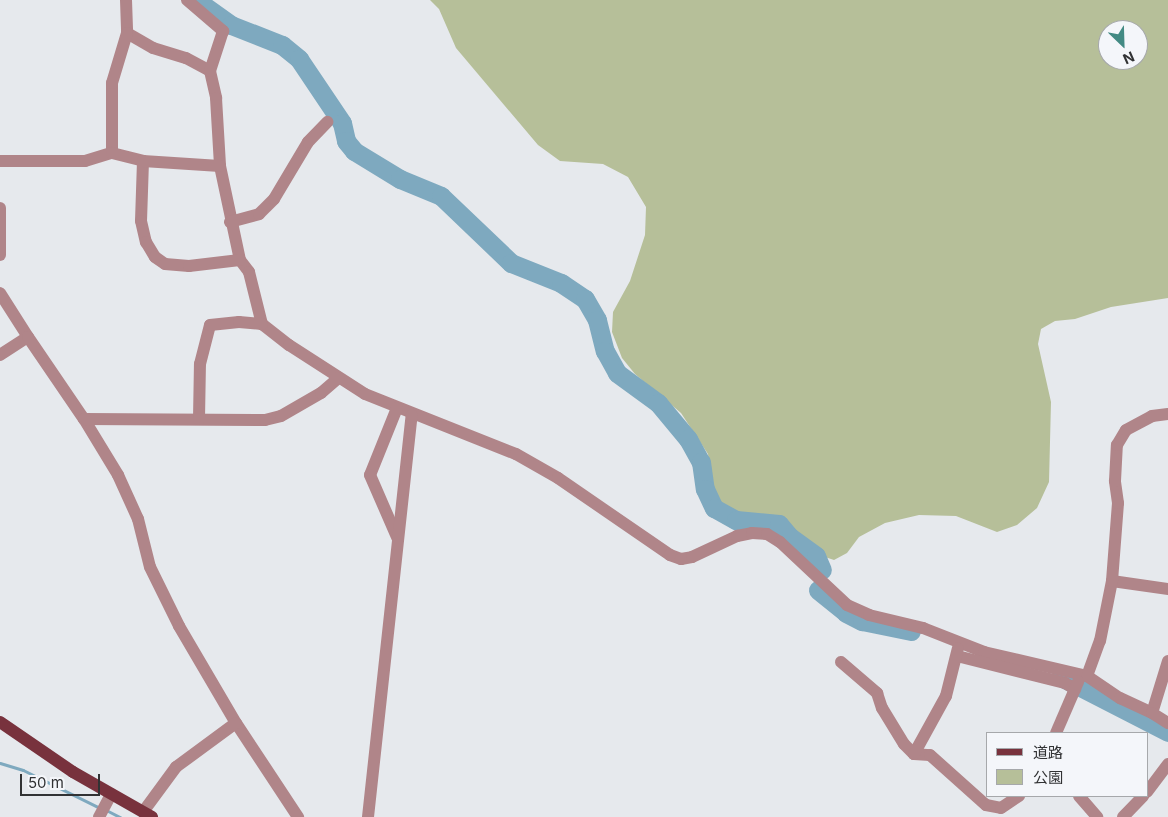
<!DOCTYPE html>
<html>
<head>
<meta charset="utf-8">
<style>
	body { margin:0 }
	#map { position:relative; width:1168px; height:817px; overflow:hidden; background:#e6e9ed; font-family:Inter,"Noto Sans JP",sans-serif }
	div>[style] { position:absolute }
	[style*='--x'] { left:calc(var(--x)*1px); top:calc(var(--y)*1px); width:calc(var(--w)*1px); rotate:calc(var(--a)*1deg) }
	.green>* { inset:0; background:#b6bf99 }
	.stream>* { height:3px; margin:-1.5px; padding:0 1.5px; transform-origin:1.5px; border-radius:1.5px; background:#7ea9bf }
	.river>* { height:19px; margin:-9.5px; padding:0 9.5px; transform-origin:9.5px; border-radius:9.5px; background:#7ea9bf }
	.minor>* { height:12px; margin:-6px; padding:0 6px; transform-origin:6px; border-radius:6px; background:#b08589 }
	.major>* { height:12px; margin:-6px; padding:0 6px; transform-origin:6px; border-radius:6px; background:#78323d }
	span { translate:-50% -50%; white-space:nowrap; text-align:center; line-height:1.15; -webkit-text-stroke:4.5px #f4f6fa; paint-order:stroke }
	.legend { position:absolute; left:986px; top:732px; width:162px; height:65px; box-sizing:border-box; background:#f4f6fa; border:1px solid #a6a8ab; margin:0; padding:6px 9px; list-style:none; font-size:15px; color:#313234 }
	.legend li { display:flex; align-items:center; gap:10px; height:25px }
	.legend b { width:25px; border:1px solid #a6a8ab }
	.north { position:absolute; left:1098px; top:20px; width:50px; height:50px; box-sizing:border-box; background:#f4f6fa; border:1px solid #a6a8ab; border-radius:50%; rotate:156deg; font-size:14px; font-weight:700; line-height:20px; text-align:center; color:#313234 }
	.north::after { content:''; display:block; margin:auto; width:18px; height:22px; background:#438a84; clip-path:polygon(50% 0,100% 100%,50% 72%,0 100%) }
	.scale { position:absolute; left:20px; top:774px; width:80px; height:22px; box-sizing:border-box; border:2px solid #313234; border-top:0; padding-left:6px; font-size:15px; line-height:18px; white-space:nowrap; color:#313234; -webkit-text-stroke:4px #f4f6fa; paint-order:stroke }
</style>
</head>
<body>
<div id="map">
	<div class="green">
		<div style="clip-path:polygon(evenodd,430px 0,1168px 0,1168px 298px,1111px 307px,1075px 319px,1055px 321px,1041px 329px,1038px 344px,1051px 402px,1049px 482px,1037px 508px,1017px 525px,997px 532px,956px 516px,919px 515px,885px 523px,859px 537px,847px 553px,834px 560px,822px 556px,784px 520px,738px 512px,720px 505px,712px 487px,708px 454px,681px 413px,635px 374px,622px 358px,612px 332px,613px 312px,630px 281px,645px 235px,646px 207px,628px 177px,603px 164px,560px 161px,538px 145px,456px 48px,439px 9px,430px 0,1108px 30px,1138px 30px,1138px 60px,1108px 60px,1108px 30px)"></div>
	</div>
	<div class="stream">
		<div style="--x:0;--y:763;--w:24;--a:17"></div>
		<div style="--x:23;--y:770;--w:86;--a:26.3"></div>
		<div style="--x:106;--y:810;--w:16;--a:27"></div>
	</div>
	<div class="river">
		<div style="--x:196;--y:0;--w:43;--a:35.5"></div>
		<div style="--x:231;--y:25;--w:55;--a:21.4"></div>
		<div style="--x:282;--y:45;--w:22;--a:39"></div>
		<div style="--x:299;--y:59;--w:77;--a:56.1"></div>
		<div style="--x:342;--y:123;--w:18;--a:77"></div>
		<div style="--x:346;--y:141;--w:13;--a:51"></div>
		<div style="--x:354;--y:151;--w:54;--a:31.3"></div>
		<div style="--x:400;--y:179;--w:44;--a:22.5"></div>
		<div style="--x:441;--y:196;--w:97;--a:43.7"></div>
		<div style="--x:511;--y:263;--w:54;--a:21.8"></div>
		<div style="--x:561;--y:283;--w:29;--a:34"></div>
		<div style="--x:585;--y:299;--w:24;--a:60"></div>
		<div style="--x:597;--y:320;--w:32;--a:76"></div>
		<div style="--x:605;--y:351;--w:25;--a:61"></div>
		<div style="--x:617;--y:373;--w:51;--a:36.2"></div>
		<div style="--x:658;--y:403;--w:47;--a:50.2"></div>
		<div style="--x:688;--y:439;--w:26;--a:61"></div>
		<div style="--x:701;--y:462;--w:27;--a:82"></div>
		<div style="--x:705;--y:489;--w:21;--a:65"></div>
		<div style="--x:714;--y:508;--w:25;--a:29"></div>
		<div style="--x:736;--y:520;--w:43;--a:5.3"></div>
		<div style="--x:779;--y:524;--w:17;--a:50"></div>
		<div style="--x:790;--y:537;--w:32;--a:36"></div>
		<div style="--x:816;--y:556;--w:15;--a:67"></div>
		<div style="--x:818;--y:590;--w:36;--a:39"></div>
		<div style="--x:846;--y:613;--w:18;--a:27"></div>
		<div style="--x:862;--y:621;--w:50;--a:11.5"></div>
		<div style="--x:1061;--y:677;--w:120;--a:27.2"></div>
	</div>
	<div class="minor">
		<div style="--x:126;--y:0;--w:33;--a:88"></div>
		<div style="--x:127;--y:33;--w:30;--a:30"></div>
		<div style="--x:153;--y:48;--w:34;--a:17"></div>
		<div style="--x:186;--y:58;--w:27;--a:28"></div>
		<div style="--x:210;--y:71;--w:28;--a:77"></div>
		<div style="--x:216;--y:98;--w:68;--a:86.6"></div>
		<div style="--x:220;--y:166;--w:96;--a:78"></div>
		<div style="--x:240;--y:260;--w:15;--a:53"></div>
		<div style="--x:249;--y:272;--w:54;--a:76"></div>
		<div style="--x:262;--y:324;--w:34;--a:38"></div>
		<div style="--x:289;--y:345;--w:90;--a:32.8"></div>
		<div style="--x:365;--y:394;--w:162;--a:21.7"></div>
		<div style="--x:516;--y:454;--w:48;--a:29.7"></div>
		<div style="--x:558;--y:478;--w:136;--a:34.5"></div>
		<div style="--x:670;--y:555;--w:12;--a:20"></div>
		<div style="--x:681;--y:559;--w:11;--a:-10"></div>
		<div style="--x:692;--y:557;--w:50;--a:-25"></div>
		<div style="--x:737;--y:536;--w:15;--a:-11"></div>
		<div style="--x:752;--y:533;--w:15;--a:4"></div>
		<div style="--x:767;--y:534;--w:15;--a:32"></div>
		<div style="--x:780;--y:542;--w:92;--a:43.2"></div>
		<div style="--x:847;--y:605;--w:24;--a:24"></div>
		<div style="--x:869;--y:615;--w:56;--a:13.5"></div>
		<div style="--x:923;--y:628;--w:66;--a:21.5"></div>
		<div style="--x:984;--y:652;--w:106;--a:13.1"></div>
		<div style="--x:1087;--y:676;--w:40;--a:34"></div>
		<div style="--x:1120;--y:698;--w:35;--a:25"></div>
		<div style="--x:187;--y:0;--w:48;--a:40.7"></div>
		<div style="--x:223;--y:31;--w:42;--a:108"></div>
		<div style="--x:112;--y:153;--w:70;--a:-90"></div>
		<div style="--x:112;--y:83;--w:52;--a:-73.3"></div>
		<div style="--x:0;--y:161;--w:85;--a:0"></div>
		<div style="--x:85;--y:161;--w:28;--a:-17"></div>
		<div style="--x:112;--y:153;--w:32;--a:14"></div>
		<div style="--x:143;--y:161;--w:60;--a:91.9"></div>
		<div style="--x:141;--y:221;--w:22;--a:77"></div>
		<div style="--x:146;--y:242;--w:17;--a:59"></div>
		<div style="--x:155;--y:257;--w:12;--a:35"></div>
		<div style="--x:165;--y:264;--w:24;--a:5"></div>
		<div style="--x:189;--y:266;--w:51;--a:-6.7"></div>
		<div style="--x:143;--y:161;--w:77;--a:3.7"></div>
		<div style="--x:0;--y:208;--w:47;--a:90"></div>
		<div style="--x:230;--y:222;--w:30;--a:-15"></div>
		<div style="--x:259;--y:214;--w:21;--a:-45"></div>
		<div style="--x:274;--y:199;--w:66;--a:-59.2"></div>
		<div style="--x:308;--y:142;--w:28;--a:-46"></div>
		<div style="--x:0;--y:293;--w:52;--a:57.5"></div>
		<div style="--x:0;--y:355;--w:33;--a:-33"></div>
		<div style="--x:28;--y:337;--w:99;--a:55.7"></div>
		<div style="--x:84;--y:419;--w:66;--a:58.7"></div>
		<div style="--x:118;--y:475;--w:48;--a:65.6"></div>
		<div style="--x:138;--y:519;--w:49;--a:76"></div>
		<div style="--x:150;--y:567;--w:66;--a:63.8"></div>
		<div style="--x:179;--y:626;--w:113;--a:59.6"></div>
		<div style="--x:236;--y:723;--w:113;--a:56.6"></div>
		<div style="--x:397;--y:408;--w:72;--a:111.9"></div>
		<div style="--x:370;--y:475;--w:68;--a:66.5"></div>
		<div style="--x:84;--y:419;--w:181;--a:0.3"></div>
		<div style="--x:265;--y:420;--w:16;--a:-14"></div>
		<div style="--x:281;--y:416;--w:46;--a:-29.9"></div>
		<div style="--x:321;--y:393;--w:23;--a:-41"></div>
		<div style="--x:199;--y:419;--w:55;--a:-89"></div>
		<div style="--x:200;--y:364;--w:40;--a:-75.6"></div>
		<div style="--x:210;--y:325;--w:29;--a:-6"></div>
		<div style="--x:239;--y:322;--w:23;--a:5"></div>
		<div style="--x:1112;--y:581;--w:57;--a:8.1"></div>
		<div style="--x:957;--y:656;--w:111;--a:14"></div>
		<div style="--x:1065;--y:683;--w:12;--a:31"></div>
		<div style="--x:1168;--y:661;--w:54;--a:107.1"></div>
		<div style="--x:1152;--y:713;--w:19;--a:32"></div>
		<div style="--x:841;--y:662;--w:48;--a:40.7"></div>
		<div style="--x:877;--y:693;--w:16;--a:72"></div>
		<div style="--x:882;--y:708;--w:42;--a:58.6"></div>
		<div style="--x:904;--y:744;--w:14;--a:45"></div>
		<div style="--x:914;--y:754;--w:16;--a:4"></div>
		<div style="--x:930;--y:755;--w:75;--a:41.8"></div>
		<div style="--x:986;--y:805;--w:15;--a:11"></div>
		<div style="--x:1001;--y:808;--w:22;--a:-34"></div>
		<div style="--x:1087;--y:676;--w:37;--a:-70"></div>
		<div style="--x:1100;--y:641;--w:61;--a:-78.7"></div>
		<div style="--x:1112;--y:581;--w:78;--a:-85.6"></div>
		<div style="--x:1118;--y:503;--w:22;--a:-98"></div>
		<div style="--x:1115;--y:481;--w:36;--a:-87"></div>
		<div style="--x:1117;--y:445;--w:17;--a:-59"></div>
		<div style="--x:1126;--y:430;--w:30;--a:-28"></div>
		<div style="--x:1152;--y:416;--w:16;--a:-7"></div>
		<div style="--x:1056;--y:733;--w:56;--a:-66.7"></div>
		<div style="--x:914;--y:754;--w:66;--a:-61.1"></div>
		<div style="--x:946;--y:696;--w:49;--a:-76"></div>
		<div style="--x:1147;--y:792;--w:35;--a:-53"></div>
		<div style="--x:1079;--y:796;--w:28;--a:49"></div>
		<div style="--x:143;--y:812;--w:56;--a:-53.7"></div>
		<div style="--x:176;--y:767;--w:74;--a:-36.3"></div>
		<div style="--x:99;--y:817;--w:26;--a:-62"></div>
		<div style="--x:368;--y:817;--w:404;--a:-83.8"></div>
		<div style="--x:1123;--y:817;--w:29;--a:-46"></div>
	</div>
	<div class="major">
		<div style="--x:0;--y:722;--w:88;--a:34.4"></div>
		<div style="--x:73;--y:772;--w:91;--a:29.7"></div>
	</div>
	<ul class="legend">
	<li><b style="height:6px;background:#78323d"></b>道路</li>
	<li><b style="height:14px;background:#b6bf99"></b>公園</li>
	</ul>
	<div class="north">N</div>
	<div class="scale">50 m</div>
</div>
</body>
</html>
